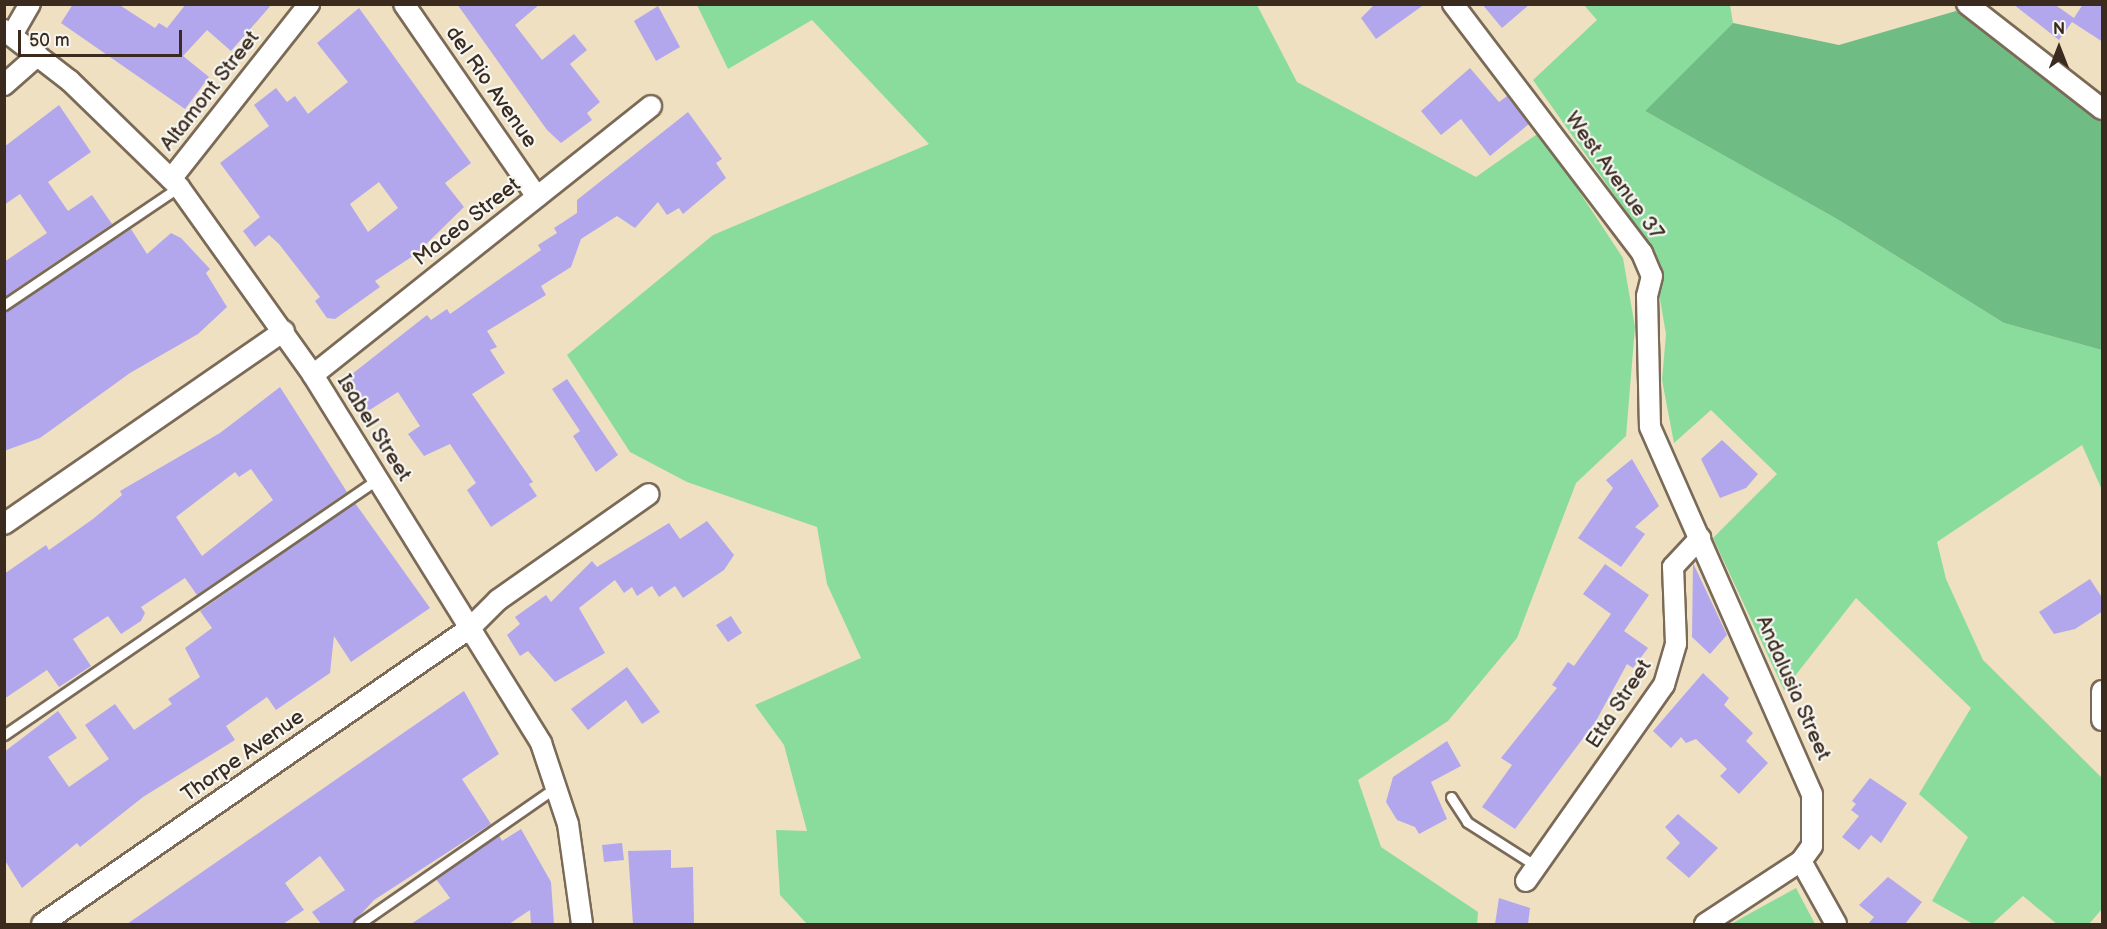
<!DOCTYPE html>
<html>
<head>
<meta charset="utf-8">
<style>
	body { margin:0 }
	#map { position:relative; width:2107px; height:929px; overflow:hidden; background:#eee0c1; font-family:"Balsamiq Sans",sans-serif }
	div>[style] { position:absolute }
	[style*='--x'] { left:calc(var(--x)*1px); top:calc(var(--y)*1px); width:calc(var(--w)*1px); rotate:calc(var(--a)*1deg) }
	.green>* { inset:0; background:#8adc9d }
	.forest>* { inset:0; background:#6fbc84 }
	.building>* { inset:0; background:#b2a7ed }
	.roads { filter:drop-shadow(2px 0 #7a6a57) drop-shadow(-2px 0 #7a6a57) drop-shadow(0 2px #7a6a57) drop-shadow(0 -2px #7a6a57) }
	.service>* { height:9px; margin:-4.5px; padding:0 4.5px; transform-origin:4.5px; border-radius:4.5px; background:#fff }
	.minor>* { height:20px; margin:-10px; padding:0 10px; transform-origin:10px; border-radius:10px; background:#fff }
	span { translate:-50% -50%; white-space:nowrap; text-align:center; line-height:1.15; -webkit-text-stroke:4.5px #f6f6f2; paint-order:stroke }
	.street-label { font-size:21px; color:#3b2a1e }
	.frame { position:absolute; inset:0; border:6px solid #3b2a1e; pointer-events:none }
	.north { position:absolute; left:2029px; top:18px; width:60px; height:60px; -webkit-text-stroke:4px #f6f6f2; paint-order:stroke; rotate:0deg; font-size:16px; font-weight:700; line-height:24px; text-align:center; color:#3b2a1e }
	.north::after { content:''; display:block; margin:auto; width:21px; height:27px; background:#3b2a1e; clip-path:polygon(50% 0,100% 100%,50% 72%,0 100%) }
	.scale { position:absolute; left:18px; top:30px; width:164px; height:27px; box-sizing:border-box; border:3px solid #3b2a1e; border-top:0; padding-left:8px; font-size:18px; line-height:21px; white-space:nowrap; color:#3b2a1e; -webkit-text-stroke:4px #f6f6f2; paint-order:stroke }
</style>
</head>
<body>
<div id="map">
	<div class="green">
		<div style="clip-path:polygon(697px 5px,1257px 5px,1297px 82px,1476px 177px,1540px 132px,1623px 258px,1635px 327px,1626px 436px,1576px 483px,1517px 638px,1448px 721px,1358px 780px,1381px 847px,1478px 912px,1477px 924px,807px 924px,780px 895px,776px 830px,807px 831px,784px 745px,755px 705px,861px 658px,827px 584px,817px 527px,687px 482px,630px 452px,567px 355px,713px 235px,929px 144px,812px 20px,728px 69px)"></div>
		<div style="clip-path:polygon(1584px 5px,1730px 5px,1733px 23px,1645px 111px,1837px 219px,2004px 323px,2102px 350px,2102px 490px,2082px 445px,1937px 542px,1946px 579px,1983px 660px,2102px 778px,2102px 909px,2089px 924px,2057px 924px,2023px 896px,1992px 924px,1973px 924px,1932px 901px,1968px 837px,1919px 794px,1971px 708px,1856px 598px,1784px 690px,1713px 538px,1777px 474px,1711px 410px,1674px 443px,1662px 380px,1666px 334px,1651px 247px,1533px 80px,1597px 20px)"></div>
		<div style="clip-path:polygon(1796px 888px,1815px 924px,1731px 924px)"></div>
	</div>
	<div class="forest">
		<div style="clip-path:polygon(1956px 11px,2102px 122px,2102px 350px,2004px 323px,1837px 219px,1645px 111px,1733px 23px,1839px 45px)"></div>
	</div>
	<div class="building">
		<div style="clip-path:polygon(73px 4px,118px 4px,155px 28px,159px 23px,167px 28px,186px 4px,272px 4px,231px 51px,207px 30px,183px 56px,209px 77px,185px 109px,61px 23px)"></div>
		<div style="clip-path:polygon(457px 4px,540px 4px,515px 25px,542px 60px,574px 34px,587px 50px,570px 64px,600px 102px,587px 113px,592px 120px,561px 143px,547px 130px)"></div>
		<div style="clip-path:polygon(1375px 4px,1425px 4px,1376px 39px,1361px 18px)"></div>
		<div style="clip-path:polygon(1482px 4px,1530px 4px,1502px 28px)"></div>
		<div style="clip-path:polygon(2013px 4px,2054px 4px,2074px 18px,2083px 4px,2103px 4px,2103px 42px,2072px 22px,2059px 40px)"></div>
		<div style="clip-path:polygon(658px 6px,680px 47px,656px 61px,634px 21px)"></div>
		<div style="clip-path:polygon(evenodd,359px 8px,471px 163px,445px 183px,464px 207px,416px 254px,375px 281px,380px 287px,335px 319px,327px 318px,315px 301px,320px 297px,279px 244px,269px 235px,255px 247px,243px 231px,260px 217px,220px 163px,269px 126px,254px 105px,276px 88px,287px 102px,295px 96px,308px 114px,348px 82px,317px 43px,359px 8px,379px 182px,398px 208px,368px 232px,350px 204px,379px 182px)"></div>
		<div style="clip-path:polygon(1470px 68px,1499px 102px,1507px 96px,1529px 124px,1490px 156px,1461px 119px,1441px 135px,1421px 111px)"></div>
		<div style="clip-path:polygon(59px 105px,91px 152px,48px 182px,68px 211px,92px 195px,112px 224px,4px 297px,4px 262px,47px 233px,20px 194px,4px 205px,4px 147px)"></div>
		<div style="clip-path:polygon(688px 112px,722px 159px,716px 163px,726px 178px,683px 214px,679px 208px,667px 215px,658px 202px,635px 228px,617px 216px,581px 239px,571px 267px,541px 286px,546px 295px,487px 331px,497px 347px,490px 350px,505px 373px,472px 394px,533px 482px,529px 484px,537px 496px,491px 527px,467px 490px,476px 483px,450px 444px,424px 456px,408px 434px,420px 426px,398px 392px,368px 411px,347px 378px,427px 315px,431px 320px,447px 309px,450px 314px,541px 250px,538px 245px,557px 233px,554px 228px,577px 213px,577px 200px)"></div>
		<div style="clip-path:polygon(131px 229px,147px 254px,171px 233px,181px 238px,210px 269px,206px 273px,227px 307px,198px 334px,130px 373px,40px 438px,4px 451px,4px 312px)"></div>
		<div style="clip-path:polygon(567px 379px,618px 455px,596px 472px,573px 436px,580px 431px,552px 389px)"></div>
		<div style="clip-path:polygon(evenodd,280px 387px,347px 492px,197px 595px,185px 578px,141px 607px,145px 613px,141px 621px,121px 634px,108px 616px,73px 639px,91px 666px,59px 687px,47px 670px,4px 699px,4px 574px,46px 545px,49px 550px,93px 519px,122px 495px,120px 491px,220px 433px,280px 387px,251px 469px,273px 500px,202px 556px,176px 517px,235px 472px,239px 477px,251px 469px)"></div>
		<div style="clip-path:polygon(1722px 440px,1758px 474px,1746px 488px,1720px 498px,1701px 459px)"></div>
		<div style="clip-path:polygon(1632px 459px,1659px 506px,1635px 527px,1645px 534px,1621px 567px,1578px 538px,1613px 488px,1606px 480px)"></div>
		<div style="clip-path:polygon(355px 503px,430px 608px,351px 662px,334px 636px,330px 673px,276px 710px,267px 697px,226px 726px,235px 740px,143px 797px,80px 847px,77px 843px,22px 888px,4px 859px,4px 752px,58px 711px,77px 738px,48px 757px,69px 787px,109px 759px,85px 725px,115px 704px,134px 730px,172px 704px,168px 699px,200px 677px,185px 648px,212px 628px,200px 611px)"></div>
		<div style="clip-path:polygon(707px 521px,734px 555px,724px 570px,683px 598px,675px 586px,659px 597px,652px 586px,637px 596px,632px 587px,624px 593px,615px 580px,579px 608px,605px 653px,555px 682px,528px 651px,520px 656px,507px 635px,520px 624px,515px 617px,546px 595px,551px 602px,592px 561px,597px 567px,669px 523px,680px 539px)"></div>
		<div style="clip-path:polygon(1693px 563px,1727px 635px,1710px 654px,1692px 637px)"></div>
		<div style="clip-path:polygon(1605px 564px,1649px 595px,1624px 631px,1648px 648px,1633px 668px,1627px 664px,1596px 721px,1515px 829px,1482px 807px,1512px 765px,1501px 758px,1557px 688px,1552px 685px,1568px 662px,1574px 666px,1611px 614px,1583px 594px)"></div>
		<div style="clip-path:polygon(2090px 579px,2103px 599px,2103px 611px,2075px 629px,2054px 634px,2039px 612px)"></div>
		<div style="clip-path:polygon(731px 616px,742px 633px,728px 642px,716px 625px)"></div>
		<div style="clip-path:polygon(627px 667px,660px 712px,642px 724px,626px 700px,588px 730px,571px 709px)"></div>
		<div style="clip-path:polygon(1703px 673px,1729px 698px,1724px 705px,1753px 733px,1746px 741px,1768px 763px,1739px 794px,1720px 776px,1727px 769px,1696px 739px,1686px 743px,1681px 737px,1671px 748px,1653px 731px)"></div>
		<div style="clip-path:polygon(464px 691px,499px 754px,462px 779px,491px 824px,374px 900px,352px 924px,321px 924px,312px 912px,345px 890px,320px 856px,285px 883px,304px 910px,283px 924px,127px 924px)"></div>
		<div style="clip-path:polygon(1447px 741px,1461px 766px,1431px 782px,1447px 819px,1419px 834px,1415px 827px,1397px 820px,1386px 802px,1393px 777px)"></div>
		<div style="clip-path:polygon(1870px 778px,1907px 803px,1881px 843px,1871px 835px,1859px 850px,1842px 837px,1859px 816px,1851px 810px,1856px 804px,1852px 801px)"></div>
		<div style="clip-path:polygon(1678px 814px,1718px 848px,1689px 878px,1666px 858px,1680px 843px,1665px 827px)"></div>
		<div style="clip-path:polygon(521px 829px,551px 882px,554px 924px,531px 924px,530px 910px,509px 924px,411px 924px,450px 898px,436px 879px,499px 835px,502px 841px)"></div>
		<div style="clip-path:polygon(622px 843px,624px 860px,604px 862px,602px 845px)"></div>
		<div style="clip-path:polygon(671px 850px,671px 868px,693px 867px,694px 924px,633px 924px,628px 851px)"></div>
		<div style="clip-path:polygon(1888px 877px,1922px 902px,1905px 924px,1868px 924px,1874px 917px,1859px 905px)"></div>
		<div style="clip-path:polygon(1499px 898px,1530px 908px,1528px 924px,1495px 924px)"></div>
	</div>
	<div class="roads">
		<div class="service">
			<div style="--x:4;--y:305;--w:211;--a:-34"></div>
			<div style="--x:4;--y:735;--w:453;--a:-34.4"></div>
			<div style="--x:1451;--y:797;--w:30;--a:57"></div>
			<div style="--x:1467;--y:822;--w:82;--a:32.5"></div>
			<div style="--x:359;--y:924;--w:240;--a:-34.8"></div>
		</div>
		<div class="minor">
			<div style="--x:404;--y:4;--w:234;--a:55.4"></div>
			<div style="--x:1453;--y:4;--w:313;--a:52.8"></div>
			<div style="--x:1642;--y:253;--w:25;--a:67"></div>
			<div style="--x:1652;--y:276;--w:21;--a:104"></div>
			<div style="--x:1647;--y:296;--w:131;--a:88.7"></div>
			<div style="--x:1650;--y:427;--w:401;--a:66.2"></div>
			<div style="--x:1812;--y:794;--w:52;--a:90"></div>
			<div style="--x:1812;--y:846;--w:19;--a:126"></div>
			<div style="--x:1801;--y:861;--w:115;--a:146.7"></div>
			<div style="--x:1967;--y:4;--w:171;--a:37.9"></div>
			<div style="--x:4;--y:30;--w:83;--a:37.7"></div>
			<div style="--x:70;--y:81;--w:152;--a:44.2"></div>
			<div style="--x:179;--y:187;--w:231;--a:54.5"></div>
			<div style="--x:313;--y:375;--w:433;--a:58.2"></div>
			<div style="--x:541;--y:743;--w:85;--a:71.6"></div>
			<div style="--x:568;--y:824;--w:101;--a:82"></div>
			<div style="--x:12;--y:35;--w:36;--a:-60"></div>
			<div style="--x:4;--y:85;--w:45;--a:-41.4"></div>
			<div style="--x:171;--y:179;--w:223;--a:-51.7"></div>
			<div style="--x:313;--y:375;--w:432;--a:-38.5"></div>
			<div style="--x:4;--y:524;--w:340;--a:-34.6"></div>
			<div style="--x:2102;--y:691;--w:29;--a:90"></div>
			<div style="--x:1801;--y:861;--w:72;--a:60.9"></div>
			<div style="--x:1526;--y:881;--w:240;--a:-54.9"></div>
			<div style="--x:1664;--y:685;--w:43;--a:-73.7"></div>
			<div style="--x:1676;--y:644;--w:77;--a:-92.2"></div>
			<div style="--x:1673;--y:567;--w:40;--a:-47"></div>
			<div style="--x:42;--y:924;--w:520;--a:-34.67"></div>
			<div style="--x:470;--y:628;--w:40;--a:-45"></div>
			<div style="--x:498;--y:600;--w:184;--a:-35.1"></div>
		</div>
	</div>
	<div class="street-label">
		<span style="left:491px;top:87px;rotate:55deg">del Rio Avenue</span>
		<span style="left:210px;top:91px;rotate:-52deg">Altamont Street</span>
		<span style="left:1614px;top:176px;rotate:54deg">West Avenue 37</span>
		<span style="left:467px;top:222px;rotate:-38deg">Maceo Street</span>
		<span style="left:374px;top:428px;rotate:58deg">Isabel Street</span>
		<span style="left:1793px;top:688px;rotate:66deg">Andalusia Street</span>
		<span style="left:1619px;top:704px;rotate:-57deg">Etta Street</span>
		<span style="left:243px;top:756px;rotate:-35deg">Thorpe Avenue</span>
	</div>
	<div class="frame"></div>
	<div class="north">N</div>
	<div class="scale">50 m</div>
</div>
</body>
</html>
